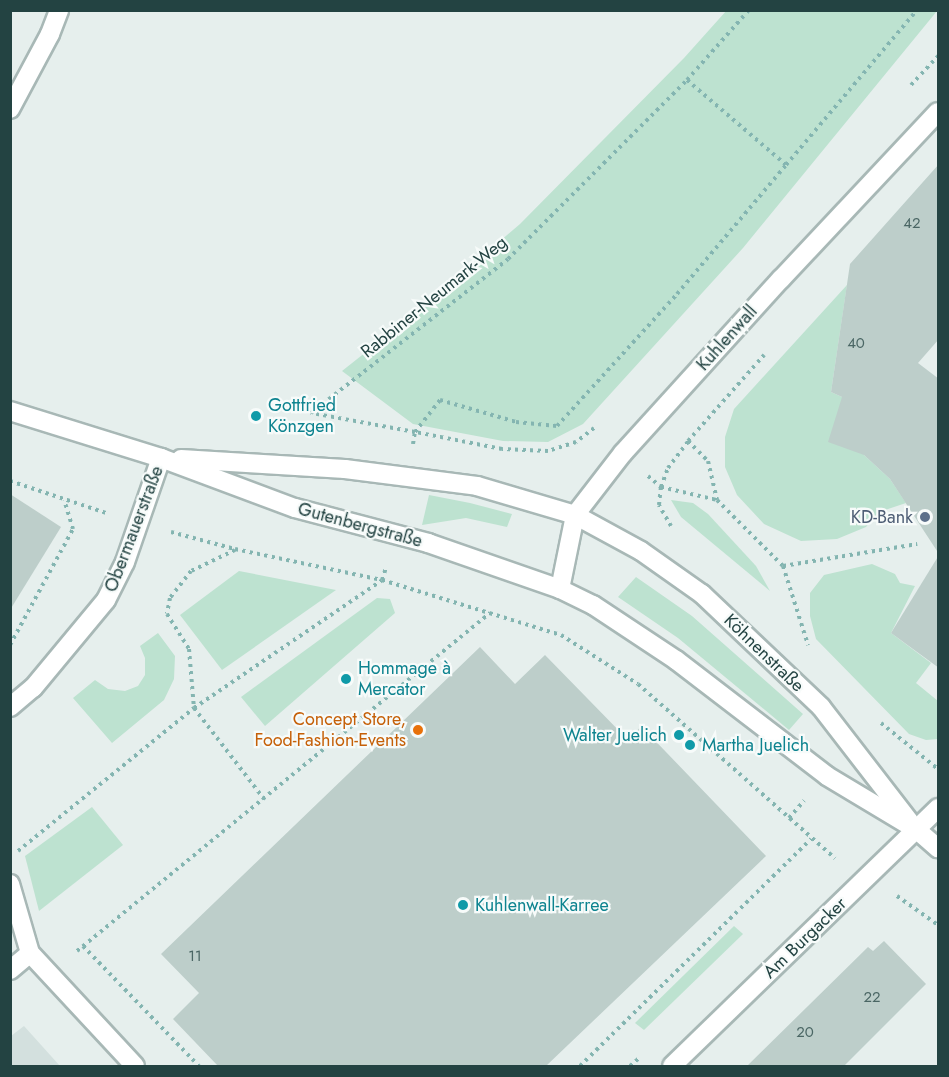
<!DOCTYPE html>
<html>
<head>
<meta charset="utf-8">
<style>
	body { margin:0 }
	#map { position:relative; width:949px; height:1077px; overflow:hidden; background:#e6efed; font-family:Jost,sans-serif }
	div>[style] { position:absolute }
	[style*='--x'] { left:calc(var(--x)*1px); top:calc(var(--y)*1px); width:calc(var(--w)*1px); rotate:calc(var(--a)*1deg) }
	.built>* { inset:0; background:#d3e0de }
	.green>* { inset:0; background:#bde2d0 }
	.building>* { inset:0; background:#bdceca }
	.path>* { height:4px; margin-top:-2px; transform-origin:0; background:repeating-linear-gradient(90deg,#84b5b1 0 3px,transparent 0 7.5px) }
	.roads { filter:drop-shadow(2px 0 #a8b8b6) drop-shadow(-2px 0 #a8b8b6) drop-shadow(0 2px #a8b8b6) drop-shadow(0 -2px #a8b8b6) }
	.service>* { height:18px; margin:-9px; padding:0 9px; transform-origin:9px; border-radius:9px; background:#fff }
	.minor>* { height:18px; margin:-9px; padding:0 9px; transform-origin:9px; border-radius:9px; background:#fff }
	.secondary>* { height:18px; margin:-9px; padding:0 9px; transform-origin:9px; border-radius:9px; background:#fff }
	.dots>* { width:16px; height:16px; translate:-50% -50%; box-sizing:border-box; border:3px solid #f7fbfa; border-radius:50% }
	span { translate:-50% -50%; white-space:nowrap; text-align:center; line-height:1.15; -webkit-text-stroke:4.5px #f7fbfa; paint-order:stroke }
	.number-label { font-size:15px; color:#4a6664 }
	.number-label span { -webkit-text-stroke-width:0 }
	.street-label { font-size:18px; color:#234342 }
	.culture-label { font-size:18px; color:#0d838f }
	.left { translate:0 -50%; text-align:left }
	.right { translate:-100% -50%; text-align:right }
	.service-label { font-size:18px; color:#4e5e75 }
	.food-label { font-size:18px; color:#c56008 }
	.frame { position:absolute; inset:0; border:12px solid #234342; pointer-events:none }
</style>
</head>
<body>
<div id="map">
	<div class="built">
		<div style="clip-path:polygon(24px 1026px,60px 1066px,11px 1066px,11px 1036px)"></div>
	</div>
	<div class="green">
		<div style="clip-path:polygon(727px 10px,937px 11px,743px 248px,583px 424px,548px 442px,503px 441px,413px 424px,342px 371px,424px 306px,520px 224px,684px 58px)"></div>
		<div style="clip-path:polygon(847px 285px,831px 392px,842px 397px,864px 455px,890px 479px,906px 503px,879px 512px,866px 527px,837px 539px,801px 541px,764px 524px,737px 495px,725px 467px,725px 437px,734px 409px)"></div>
		<div style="clip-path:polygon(429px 495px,470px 503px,512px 514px,507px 527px,466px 518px,422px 525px)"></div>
		<div style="clip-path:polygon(671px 500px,693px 503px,708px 514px,756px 566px,770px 591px,681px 517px)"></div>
		<div style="clip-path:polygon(872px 564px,895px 574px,900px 583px,915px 586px,891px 633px,931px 663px,916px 683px,938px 701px,938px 739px,926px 740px,909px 734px,816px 639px,810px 616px,810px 593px,824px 575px)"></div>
		<div style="clip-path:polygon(239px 571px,336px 590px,222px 670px,180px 615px)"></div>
		<div style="clip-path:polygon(636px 577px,692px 616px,803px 714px,789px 730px,678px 638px,618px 597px)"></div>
		<div style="clip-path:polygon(377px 598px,390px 599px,395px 613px,265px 726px,241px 697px)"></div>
		<div style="clip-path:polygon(158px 633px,175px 656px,174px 679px,164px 700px,112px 743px,73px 698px,95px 680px,108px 689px,125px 691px,138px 686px,145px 675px,145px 658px,140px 646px)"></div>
		<div style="clip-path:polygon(92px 807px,123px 845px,39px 911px,25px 856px)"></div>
		<div style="clip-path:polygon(734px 926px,743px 934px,644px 1030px,635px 1023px)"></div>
	</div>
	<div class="building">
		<div style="clip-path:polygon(939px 164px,939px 339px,918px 363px,939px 379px,939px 554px,890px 479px,864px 455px,828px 442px,842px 397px,831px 392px,850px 264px)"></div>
		<div style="clip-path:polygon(10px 494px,61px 527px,10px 610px)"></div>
		<div style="clip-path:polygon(939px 555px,939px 668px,891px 633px)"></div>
		<div style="clip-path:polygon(480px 647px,515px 684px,545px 655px,629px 741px,641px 726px,766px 856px,546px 1066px,218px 1066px,173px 1019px,199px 993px,161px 954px)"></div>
		<div style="clip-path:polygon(884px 941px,926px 984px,844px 1066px,747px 1066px,868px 947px,873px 951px)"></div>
	</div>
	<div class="path">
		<div style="--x:687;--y:80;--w:130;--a:40.6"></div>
		<div style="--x:786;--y:165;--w:203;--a:-49.8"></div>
		<div style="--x:911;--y:85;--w:40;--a:-47"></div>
		<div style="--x:594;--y:428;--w:23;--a:142"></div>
		<div style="--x:576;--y:442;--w:29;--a:162"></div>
		<div style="--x:548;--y:451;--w:46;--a:-177.5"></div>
		<div style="--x:502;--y:449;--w:89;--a:-168.9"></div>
		<div style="--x:415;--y:432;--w:41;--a:-52"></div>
		<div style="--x:440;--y:400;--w:79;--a:16.1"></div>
		<div style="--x:516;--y:422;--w:41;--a:5.6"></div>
		<div style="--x:557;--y:426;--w:178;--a:-47.7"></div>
		<div style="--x:677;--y:294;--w:169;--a:-49.8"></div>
		<div style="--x:688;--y:441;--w:28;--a:45"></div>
		<div style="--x:708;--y:461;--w:40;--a:77"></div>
		<div style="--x:717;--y:500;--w:93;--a:45"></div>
		<div style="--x:783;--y:566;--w:83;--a:72.4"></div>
		<div style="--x:413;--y:444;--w:12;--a:-81"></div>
		<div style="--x:415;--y:432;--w:106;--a:-169.6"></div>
		<div style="--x:311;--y:413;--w:250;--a:-38"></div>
		<div style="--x:508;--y:259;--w:253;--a:-45"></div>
		<div style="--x:687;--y:80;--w:94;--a:-48.5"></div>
		<div style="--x:648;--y:476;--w:17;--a:40"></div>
		<div style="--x:661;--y:487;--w:57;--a:13.1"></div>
		<div style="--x:10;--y:481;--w:101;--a:18.4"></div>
		<div style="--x:671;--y:526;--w:24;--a:-120"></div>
		<div style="--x:659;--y:505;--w:18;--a:-84"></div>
		<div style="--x:661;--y:487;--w:20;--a:-70"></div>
		<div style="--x:668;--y:468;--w:34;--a:-53"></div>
		<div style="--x:688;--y:441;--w:115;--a:-48.5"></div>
		<div style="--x:171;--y:532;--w:66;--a:14.9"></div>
		<div style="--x:235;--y:549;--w:150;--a:11.9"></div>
		<div style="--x:382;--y:580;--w:187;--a:17.1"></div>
		<div style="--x:561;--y:635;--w:91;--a:32.5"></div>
		<div style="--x:638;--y:684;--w:263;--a:41.5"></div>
		<div style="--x:235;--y:550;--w:49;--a:154.5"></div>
		<div style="--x:191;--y:571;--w:34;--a:128"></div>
		<div style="--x:170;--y:598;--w:16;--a:101"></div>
		<div style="--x:167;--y:614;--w:41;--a:57.8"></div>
		<div style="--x:189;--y:649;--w:59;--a:85.2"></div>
		<div style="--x:194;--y:708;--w:115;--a:52.4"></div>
		<div style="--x:783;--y:566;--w:136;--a:-9.3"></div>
		<div style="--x:10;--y:645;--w:132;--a:-61.5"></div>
		<div style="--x:73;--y:529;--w:30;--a:-107"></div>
		<div style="--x:881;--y:723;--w:73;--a:38.9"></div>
		<div style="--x:789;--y:818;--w:23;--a:-49"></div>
		<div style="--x:18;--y:851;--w:227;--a:-39.1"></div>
		<div style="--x:194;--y:708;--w:227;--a:-34.2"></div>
		<div style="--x:382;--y:580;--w:13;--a:-72"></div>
		<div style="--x:897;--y:896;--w:50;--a:35.3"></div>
		<div style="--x:83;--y:946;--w:167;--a:46"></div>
		<div style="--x:77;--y:951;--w:534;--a:-39.3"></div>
		<div style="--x:580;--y:1066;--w:324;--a:-44.5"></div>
		<div style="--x:630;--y:1066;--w:11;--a:-41"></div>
	</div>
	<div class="roads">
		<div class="service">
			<div style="--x:10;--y:109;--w:85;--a:-61.9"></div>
			<div style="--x:50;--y:34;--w:26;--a:-69"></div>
		</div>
		<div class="minor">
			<div style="--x:560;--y:589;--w:76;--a:-78.5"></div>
			<div style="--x:575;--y:515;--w:78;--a:-52.3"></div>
			<div style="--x:623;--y:453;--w:235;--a:-47.8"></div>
			<div style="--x:781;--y:279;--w:229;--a:-46.8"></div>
			<div style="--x:10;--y:707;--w:30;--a:-40"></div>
			<div style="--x:33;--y:688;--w:114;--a:-50.3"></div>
			<div style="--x:106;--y:600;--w:42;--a:-63.4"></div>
			<div style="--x:125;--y:562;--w:110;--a:-70.9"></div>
			<div style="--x:10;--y:884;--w:72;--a:73.8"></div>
			<div style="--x:30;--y:953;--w:154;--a:47.1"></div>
			<div style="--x:10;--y:970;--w:26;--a:-40"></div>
			<div style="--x:672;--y:1066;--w:371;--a:-44.1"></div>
		</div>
		<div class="secondary">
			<div style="--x:10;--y:411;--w:158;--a:17.3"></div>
			<div style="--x:161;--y:458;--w:143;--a:20.5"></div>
			<div style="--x:295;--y:508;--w:138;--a:14.7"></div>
			<div style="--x:428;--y:543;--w:140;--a:19.2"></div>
			<div style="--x:560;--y:589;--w:37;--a:26"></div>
			<div style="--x:593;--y:605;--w:100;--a:33.5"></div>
			<div style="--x:676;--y:660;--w:190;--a:37.5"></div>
			<div style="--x:827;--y:776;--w:105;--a:31"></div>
			<div style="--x:917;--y:830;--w:28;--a:41"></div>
			<div style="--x:181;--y:459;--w:164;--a:3.5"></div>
			<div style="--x:345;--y:469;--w:133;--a:7.3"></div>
			<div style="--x:477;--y:486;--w:102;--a:16.5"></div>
			<div style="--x:575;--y:515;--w:75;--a:28.6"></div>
			<div style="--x:641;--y:551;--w:75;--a:35.2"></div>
			<div style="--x:702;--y:594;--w:164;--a:43.5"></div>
			<div style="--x:821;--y:707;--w:144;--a:52.3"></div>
		</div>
	</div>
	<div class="dots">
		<div style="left:256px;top:416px;background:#0f9aa8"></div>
		<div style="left:925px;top:517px;background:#5c6f8a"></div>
		<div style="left:346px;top:679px;background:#0f9aa8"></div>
		<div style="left:418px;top:730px;background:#e8710a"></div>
		<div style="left:679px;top:735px;background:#0f9aa8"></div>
		<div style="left:690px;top:745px;background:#0f9aa8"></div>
		<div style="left:463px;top:905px;background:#0f9aa8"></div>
	</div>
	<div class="number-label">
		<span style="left:912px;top:224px">42</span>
		<span style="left:856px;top:344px">40</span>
		<span style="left:195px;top:957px">11</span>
		<span style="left:872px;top:998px">22</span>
		<span style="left:805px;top:1033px">20</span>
	</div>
	<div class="street-label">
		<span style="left:434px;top:297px;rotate:-39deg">Rabbiner-Neumark-Weg</span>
		<span style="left:727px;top:338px;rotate:-48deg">Kuhlenwall</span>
		<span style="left:360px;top:525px;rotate:15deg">Gutenbergstraße</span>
		<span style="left:134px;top:529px;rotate:-69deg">Obermauerstraße</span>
		<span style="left:764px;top:653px;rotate:44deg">Köhnenstraße</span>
		<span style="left:805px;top:938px;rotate:-44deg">Am Burgacker</span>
	</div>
	<div class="culture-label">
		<span class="left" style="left:268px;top:416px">Gottfried<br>Könzgen</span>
		<span class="left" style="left:358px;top:679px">Hommage à<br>Mercator</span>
		<span class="right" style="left:667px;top:735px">Walter Juelich</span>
		<span class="left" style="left:702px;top:745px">Martha Juelich</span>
		<span class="left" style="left:475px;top:905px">Kuhlenwall-Karree</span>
	</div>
	<div class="service-label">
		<span class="right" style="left:913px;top:517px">KD-Bank</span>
	</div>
	<div class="food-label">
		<span class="right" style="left:406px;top:730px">Concept Store,<br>Food-Fashion-Events</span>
	</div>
	<div class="frame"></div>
</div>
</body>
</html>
